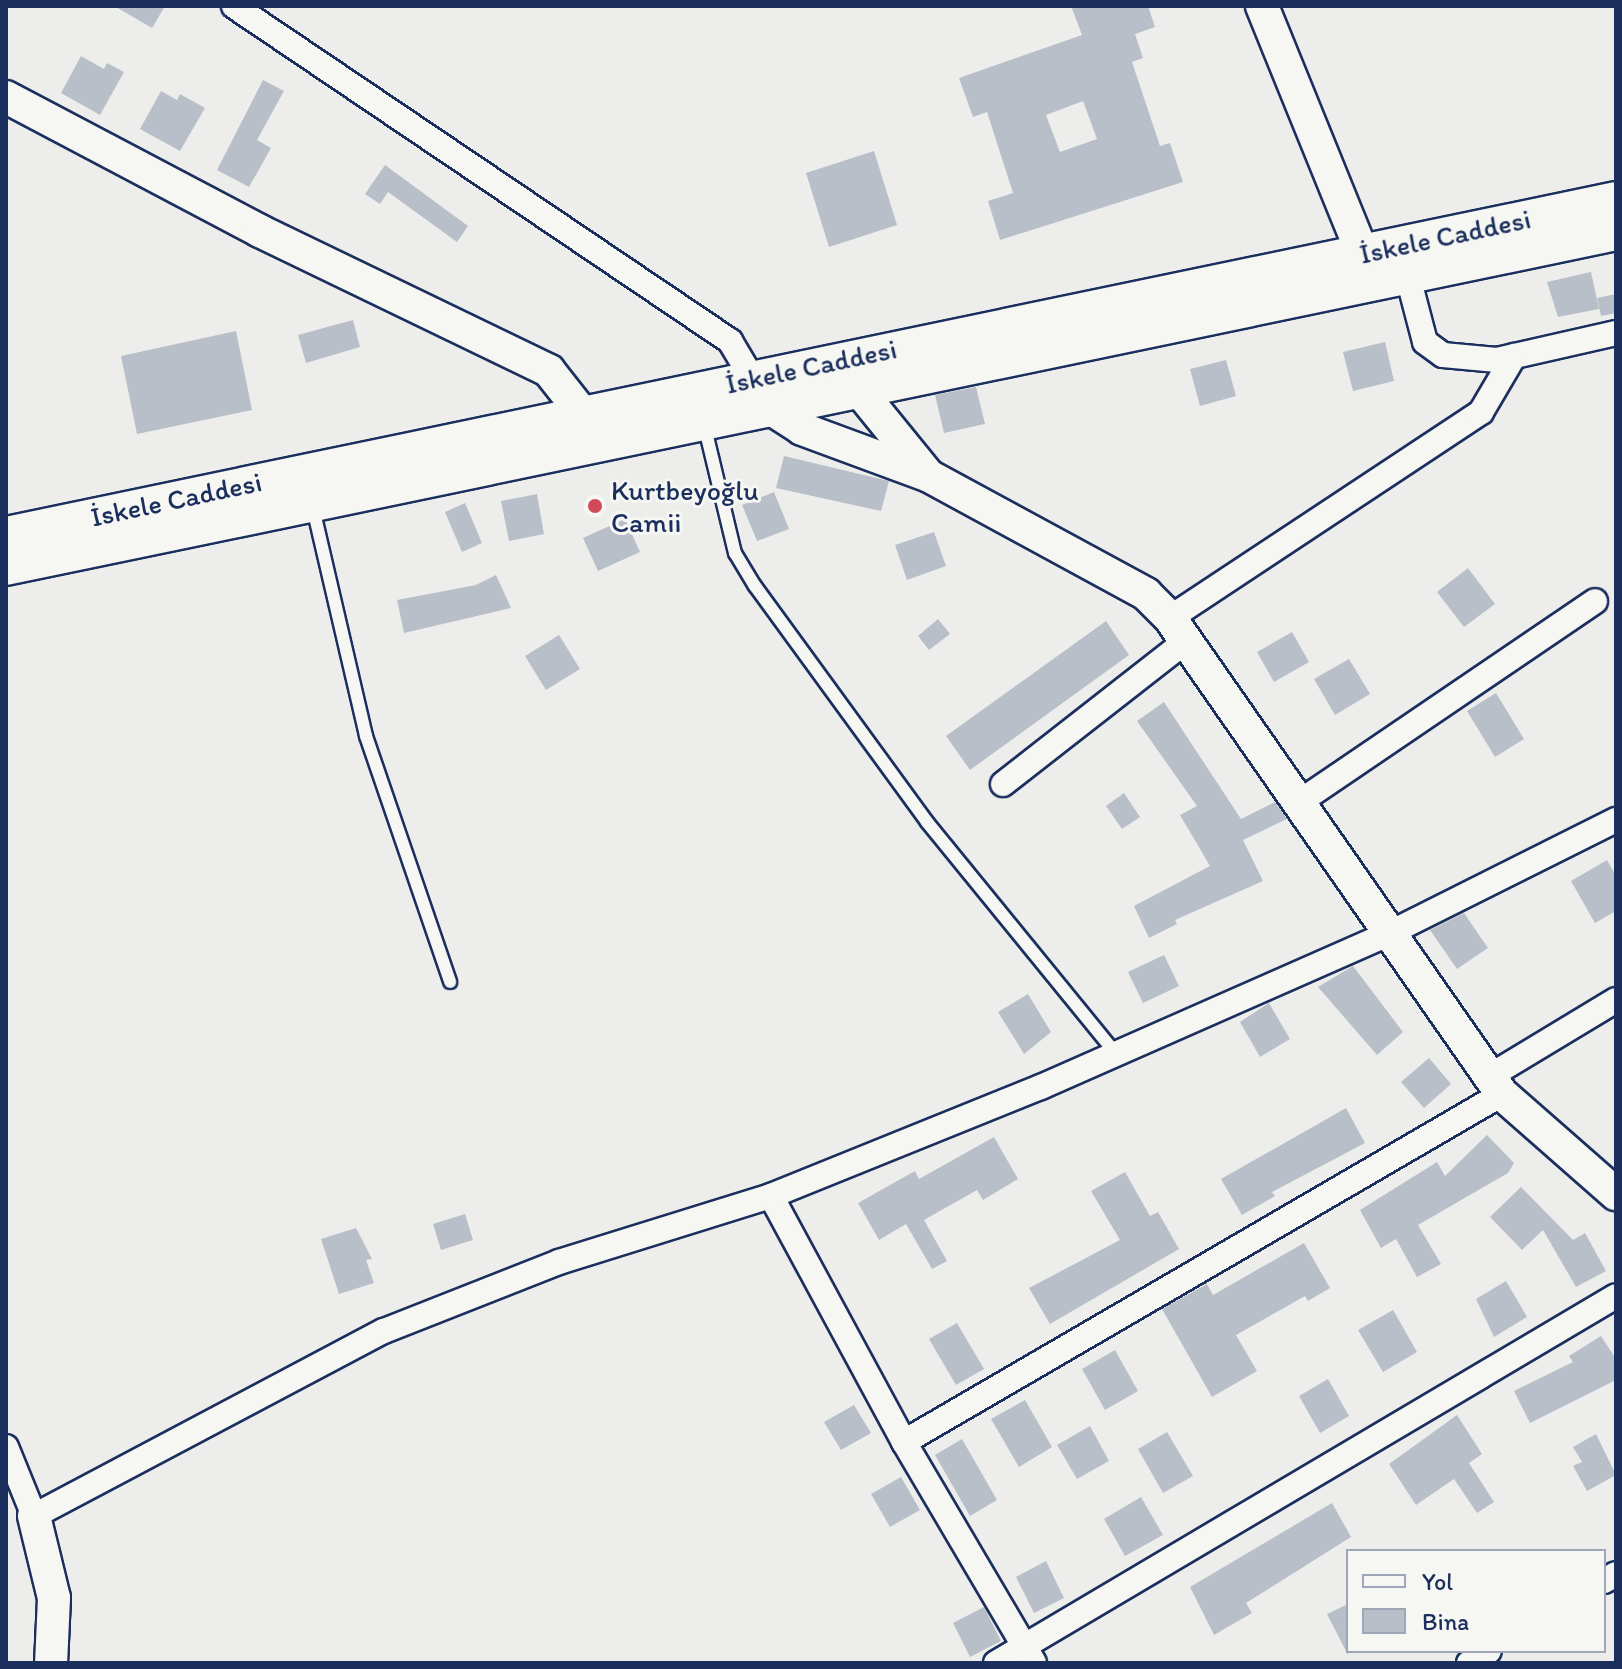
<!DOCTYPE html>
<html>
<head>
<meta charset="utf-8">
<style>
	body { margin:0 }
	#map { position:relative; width:1622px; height:1669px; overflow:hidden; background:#edeeec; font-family:Itim,sans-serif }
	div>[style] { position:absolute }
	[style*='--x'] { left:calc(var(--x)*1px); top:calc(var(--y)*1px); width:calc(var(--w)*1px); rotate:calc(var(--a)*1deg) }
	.building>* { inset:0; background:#b9bfc8 }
	.roads { filter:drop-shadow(2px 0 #1b2f5e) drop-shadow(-2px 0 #1b2f5e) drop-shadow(0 2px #1b2f5e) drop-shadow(0 -2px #1b2f5e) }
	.lane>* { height:12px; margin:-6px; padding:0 6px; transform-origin:6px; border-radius:6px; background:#f6f6f2 }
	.street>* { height:24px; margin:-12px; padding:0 12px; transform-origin:12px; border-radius:12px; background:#f6f6f2 }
	.secondary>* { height:32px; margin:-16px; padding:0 16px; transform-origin:16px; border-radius:16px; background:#f6f6f2 }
	.primary>* { height:36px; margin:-18px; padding:0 18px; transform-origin:18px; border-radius:18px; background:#f6f6f2 }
	.dots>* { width:22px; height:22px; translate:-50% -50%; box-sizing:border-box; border:4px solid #f6f6f2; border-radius:50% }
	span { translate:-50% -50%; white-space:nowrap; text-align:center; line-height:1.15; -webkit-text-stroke:6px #f6f6f2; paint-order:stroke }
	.street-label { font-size:28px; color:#1b2f5e }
	.poi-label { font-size:28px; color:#1b2f5e }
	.left { translate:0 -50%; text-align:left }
	.frame { position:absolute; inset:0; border:8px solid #1b2f5e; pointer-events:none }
	.legend { position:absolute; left:1346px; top:1549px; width:260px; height:104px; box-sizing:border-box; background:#f6f6f2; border:2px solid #9ea6b7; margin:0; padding:10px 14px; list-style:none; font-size:24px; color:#1b2f5e }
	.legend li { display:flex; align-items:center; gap:16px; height:40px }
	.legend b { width:40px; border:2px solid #9ea6b7 }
</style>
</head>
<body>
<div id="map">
	<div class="building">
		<div style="clip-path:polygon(114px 6px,165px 6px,152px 28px)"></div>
		<div style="clip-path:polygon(evenodd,1071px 6px,1148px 6px,1155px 27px,1135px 34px,1143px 58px,1132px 62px,1160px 146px,1170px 143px,1183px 182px,1000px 240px,988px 201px,1013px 193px,987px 112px,973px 117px,959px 78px,1082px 35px,1071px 6px,1083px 101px,1097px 139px,1060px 152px,1046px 115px,1083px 101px)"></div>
		<div style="clip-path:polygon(81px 56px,104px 69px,107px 63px,124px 72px,100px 115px,61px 93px)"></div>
		<div style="clip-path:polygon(263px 80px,284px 91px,257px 140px,271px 148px,249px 187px,217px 170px)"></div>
		<div style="clip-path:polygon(161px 91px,177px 100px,180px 94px,205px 108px,180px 151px,140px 129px)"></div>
		<div style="clip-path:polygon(874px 151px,897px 225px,829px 247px,806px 173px)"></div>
		<div style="clip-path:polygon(385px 165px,468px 226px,457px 242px,388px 192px,380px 204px,365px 194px)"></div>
		<div style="clip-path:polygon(1591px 272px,1599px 309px,1558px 317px,1547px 282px)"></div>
		<div style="clip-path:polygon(1616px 294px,1616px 313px,1601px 316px,1597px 298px)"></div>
		<div style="clip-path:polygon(353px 320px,360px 347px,306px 363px,298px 335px)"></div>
		<div style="clip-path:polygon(236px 331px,252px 410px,137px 434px,121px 356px)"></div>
		<div style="clip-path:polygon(1385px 342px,1394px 381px,1353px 391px,1343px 352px)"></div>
		<div style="clip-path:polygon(1226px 360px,1236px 396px,1200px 406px,1190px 369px)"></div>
		<div style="clip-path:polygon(976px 387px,985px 424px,944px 433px,935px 395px)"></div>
		<div style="clip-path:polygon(784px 456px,889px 481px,881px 511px,776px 488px)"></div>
		<div style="clip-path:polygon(774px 492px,789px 529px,757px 541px,742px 505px)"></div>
		<div style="clip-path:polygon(537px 494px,544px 534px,509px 541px,501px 501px)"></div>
		<div style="clip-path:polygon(465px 503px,482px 543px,462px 552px,445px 512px)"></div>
		<div style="clip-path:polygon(625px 519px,640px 552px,598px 571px,583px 538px)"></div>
		<div style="clip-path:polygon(934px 532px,946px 566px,907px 580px,895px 545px)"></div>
		<div style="clip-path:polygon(1468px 568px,1495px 604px,1464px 627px,1437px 592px)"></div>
		<div style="clip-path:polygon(496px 575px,511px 608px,404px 633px,397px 600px,476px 585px)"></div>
		<div style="clip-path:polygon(938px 619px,950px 634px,929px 650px,918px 636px)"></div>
		<div style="clip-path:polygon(1106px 621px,1129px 655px,970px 770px,946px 736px)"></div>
		<div style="clip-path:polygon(1292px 632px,1309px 662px,1274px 682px,1257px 652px)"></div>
		<div style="clip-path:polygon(559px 635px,580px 669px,546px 690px,525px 656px)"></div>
		<div style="clip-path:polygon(1349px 659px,1370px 694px,1335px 715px,1314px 679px)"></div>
		<div style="clip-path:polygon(1496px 693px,1524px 739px,1495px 757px,1467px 711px)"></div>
		<div style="clip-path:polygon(1164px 702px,1241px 819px,1275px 802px,1287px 819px,1243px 840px,1263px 881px,1175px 920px,1177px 924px,1149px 938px,1134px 906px,1210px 866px,1180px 815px,1197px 806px,1137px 721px)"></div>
		<div style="clip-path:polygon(1124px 793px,1140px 817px,1122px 829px,1106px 806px)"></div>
		<div style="clip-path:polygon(1607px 860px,1616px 876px,1616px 911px,1595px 923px,1571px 881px)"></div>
		<div style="clip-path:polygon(1464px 913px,1488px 948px,1457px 969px,1430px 930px)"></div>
		<div style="clip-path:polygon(1164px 955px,1179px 986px,1143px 1003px,1128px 972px)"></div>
		<div style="clip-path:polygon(1353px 966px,1403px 1032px,1377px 1055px,1318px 987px)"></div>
		<div style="clip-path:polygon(1028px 994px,1051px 1032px,1024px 1054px,998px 1012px)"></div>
		<div style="clip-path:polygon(1269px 1003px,1290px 1039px,1260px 1057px,1240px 1022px)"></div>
		<div style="clip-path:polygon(1429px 1058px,1451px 1084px,1424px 1108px,1401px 1082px)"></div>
		<div style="clip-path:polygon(1346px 1108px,1365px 1143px,1272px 1192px,1275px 1196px,1242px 1215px,1221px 1179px)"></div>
		<div style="clip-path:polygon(1487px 1135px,1514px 1163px,1508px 1173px,1418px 1225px,1441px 1264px,1417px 1277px,1396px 1239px,1381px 1248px,1360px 1210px,1437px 1162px,1445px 1176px)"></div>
		<div style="clip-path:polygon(994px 1137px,1018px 1179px,983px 1200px,977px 1190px,924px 1220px,947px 1261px,932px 1269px,906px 1224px,879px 1240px,858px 1203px,915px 1171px,919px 1179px)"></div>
		<div style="clip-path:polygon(1125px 1172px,1150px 1216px,1158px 1212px,1179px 1249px,1050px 1324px,1029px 1288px,1120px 1240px,1091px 1191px)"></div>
		<div style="clip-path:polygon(1521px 1187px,1573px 1240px,1585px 1233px,1606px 1271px,1576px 1287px,1543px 1230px,1522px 1250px,1490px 1217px)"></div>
		<div style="clip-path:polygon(465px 1214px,473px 1240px,441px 1250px,433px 1224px)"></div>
		<div style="clip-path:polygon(356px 1228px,372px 1259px,366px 1260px,374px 1283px,339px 1294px,321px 1239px)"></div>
		<div style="clip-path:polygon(1304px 1243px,1330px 1288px,1308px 1301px,1305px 1296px,1236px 1335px,1257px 1371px,1212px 1397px,1162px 1309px,1207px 1284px,1213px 1295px)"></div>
		<div style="clip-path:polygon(1506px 1281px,1527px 1317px,1494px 1337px,1476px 1299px)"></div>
		<div style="clip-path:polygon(1393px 1310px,1417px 1352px,1383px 1372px,1358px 1330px)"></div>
		<div style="clip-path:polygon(957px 1323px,984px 1369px,956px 1385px,929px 1339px)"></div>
		<div style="clip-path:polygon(1601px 1336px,1616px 1359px,1616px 1380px,1530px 1423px,1514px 1391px,1573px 1362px,1569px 1356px)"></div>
		<div style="clip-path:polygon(1115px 1350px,1138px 1391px,1105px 1410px,1082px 1369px)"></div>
		<div style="clip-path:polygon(1328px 1379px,1349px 1416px,1320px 1433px,1299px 1396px)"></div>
		<div style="clip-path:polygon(1025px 1400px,1052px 1447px,1019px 1467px,991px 1419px)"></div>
		<div style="clip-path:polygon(854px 1405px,871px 1433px,841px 1450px,824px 1422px)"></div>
		<div style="clip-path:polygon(1457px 1415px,1482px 1454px,1469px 1463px,1494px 1502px,1477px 1513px,1454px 1479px,1416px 1505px,1389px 1464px)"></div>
		<div style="clip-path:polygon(1090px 1426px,1109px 1461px,1077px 1479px,1057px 1445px)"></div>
		<div style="clip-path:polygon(1167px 1432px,1193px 1476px,1163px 1493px,1138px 1449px)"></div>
		<div style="clip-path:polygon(1596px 1434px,1616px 1475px,1587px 1491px,1573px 1466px,1582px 1462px,1573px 1447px)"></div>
		<div style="clip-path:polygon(962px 1439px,997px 1500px,970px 1516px,935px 1455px)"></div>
		<div style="clip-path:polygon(901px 1477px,920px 1510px,890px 1527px,871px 1494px)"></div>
		<div style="clip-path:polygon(1141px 1497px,1163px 1535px,1125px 1556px,1104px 1519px)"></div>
		<div style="clip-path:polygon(1332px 1503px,1351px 1537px,1246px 1603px,1252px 1613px,1214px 1635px,1190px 1587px)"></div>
		<div style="clip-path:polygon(1046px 1561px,1064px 1598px,1034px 1613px,1016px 1577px)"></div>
		<div style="clip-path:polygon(1348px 1604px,1348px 1655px,1327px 1614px)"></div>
		<div style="clip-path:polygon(984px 1607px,1001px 1641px,970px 1657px,953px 1623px)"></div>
	</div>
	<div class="roads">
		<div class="lane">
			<div style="--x:704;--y:424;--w:133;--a:76.5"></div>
			<div style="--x:735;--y:553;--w:39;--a:59"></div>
			<div style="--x:755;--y:586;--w:292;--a:53.9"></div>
			<div style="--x:927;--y:822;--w:299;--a:50.8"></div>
			<div style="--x:313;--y:508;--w:234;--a:76.9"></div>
			<div style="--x:366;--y:736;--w:260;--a:71.1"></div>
		</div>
		<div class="street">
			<div style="--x:234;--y:6;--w:599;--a:34.04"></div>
			<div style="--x:730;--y:341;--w:43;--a:59.3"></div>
			<div style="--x:1408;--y:277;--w:67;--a:75.3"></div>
			<div style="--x:1425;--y:342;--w:22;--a:36"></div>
			<div style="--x:1443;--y:355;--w:54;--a:5.3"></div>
			<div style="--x:1497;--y:360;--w:122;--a:-12.8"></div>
			<div style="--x:1170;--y:618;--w:373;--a:-33.5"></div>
			<div style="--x:1481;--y:412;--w:65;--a:-59.5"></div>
			<div style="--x:1003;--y:784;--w:232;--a:-38"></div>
			<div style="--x:1298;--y:803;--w:359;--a:-34.2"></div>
			<div style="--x:1490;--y:1076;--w:147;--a:-31.1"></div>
			<div style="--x:771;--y:1196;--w:280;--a:61.6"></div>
			<div style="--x:904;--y:1442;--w:256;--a:59.5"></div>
			<div style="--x:904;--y:1442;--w:692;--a:-30.2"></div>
			<div style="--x:6;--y:1447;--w:74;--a:67.9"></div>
			<div style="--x:34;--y:1516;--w:396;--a:-27.9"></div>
			<div style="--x:384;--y:1331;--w:188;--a:-21.5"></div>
			<div style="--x:559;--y:1262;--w:222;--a:-17.3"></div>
			<div style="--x:771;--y:1196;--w:291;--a:-22"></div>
			<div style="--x:1041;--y:1087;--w:379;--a:-23.8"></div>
			<div style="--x:1388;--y:934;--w:255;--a:-26.6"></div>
			<div style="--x:1604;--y:1581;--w:14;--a:-30"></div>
			<div style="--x:996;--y:1663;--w:720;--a:-30.62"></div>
			<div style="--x:1469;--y:1663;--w:23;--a:-31"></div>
		</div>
		<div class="secondary">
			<div style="--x:1262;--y:6;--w:289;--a:67.9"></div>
			<div style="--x:6;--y:97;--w:287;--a:27.8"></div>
			<div style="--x:260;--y:231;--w:321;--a:25.8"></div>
			<div style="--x:549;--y:371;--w:53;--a:51.8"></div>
			<div style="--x:858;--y:389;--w:109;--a:50.9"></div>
			<div style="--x:770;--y:408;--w:38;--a:33"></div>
			<div style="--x:802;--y:429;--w:135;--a:20.3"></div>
			<div style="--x:929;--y:476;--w:247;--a:28.5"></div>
			<div style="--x:1146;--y:594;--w:34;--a:45"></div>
			<div style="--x:1170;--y:618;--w:580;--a:55.11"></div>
			<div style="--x:1502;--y:1094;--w:152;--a:41.3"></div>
			<div style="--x:34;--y:1516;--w:84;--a:76.3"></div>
			<div style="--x:54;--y:1598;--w:65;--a:92.6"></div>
		</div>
		<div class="primary">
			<div style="--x:6;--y:535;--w:1644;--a:-11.75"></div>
			<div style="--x:6;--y:567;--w:1644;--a:-11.75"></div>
		</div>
	</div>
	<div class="dots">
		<div style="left:595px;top:506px;background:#d1495b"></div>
	</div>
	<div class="street-label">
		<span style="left:1445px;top:236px;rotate:-12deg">İskele Caddesi</span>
		<span style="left:811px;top:366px;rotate:-12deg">İskele Caddesi</span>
		<span style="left:176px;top:499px;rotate:-12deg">İskele Caddesi</span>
	</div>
	<div class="poi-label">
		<span class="left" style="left:611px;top:506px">Kurtbeyoğlu<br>Camii</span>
	</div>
	<div class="frame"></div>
	<ul class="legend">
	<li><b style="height:10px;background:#f6f6f2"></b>Yol</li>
	<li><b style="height:22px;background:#b9bfc8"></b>Bina</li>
	</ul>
</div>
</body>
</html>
